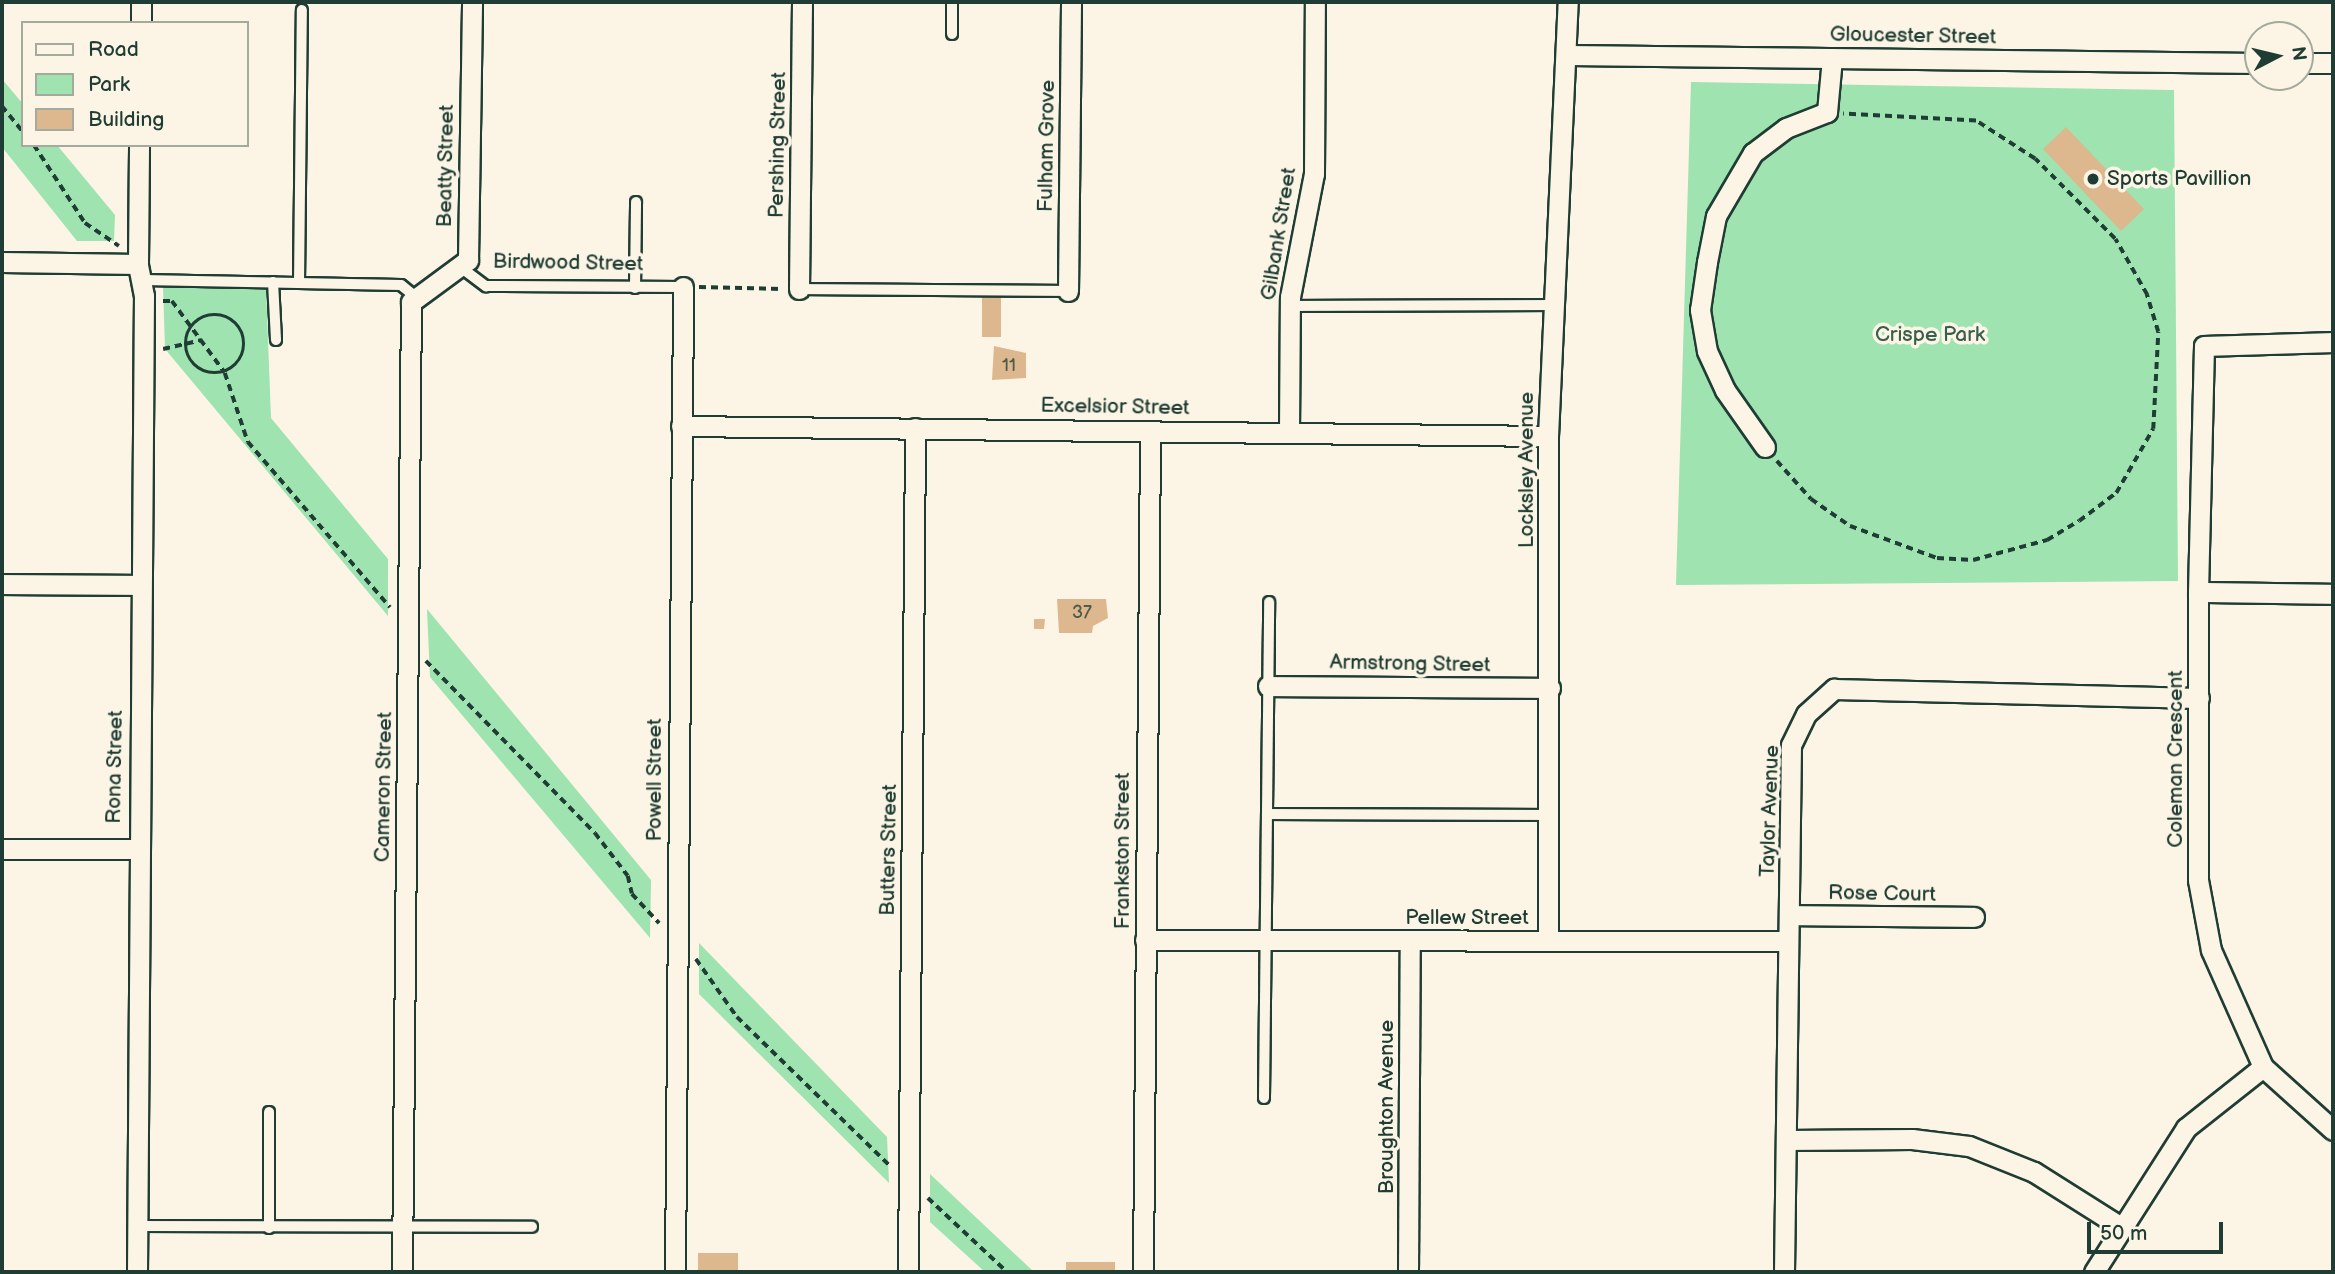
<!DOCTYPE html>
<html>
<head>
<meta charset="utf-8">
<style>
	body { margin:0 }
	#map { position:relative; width:2335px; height:1274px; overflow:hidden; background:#fcf5e5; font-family:"Balsamiq Sans",sans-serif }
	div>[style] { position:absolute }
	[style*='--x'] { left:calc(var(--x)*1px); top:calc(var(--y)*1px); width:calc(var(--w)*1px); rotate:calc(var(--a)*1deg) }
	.green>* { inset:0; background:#9ee3b0 }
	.building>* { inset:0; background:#ddb78e }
	.path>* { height:3.5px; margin-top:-1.75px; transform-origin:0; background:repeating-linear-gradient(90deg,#1f3d34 0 7px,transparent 0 12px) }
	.path>.ring { margin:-1.75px; padding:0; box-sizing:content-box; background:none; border:3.5px solid #1f3d34; border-radius:50% }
	.roads { filter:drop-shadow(2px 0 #1f3d34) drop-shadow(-2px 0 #1f3d34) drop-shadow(0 2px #1f3d34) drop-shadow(0 -2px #1f3d34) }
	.lane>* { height:10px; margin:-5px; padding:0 5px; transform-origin:5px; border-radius:5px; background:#fcf5e5 }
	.street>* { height:19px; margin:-9.5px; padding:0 9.5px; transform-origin:9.5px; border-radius:9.5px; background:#fcf5e5 }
	.dots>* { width:19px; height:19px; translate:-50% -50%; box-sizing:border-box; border:4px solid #fcf5e5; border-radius:50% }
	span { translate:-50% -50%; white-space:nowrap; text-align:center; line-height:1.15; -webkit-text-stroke:7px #fcf5e5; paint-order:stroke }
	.number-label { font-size:18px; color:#4e5c4a }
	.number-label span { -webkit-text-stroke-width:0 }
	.street-label { font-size:21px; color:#1f3d34 }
	.poi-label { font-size:21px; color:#1f3d34 }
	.left { translate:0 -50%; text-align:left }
	.park-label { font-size:21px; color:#385e4d }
	.frame { position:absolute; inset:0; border:4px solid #1f3d34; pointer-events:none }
	.legend { position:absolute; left:21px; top:21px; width:228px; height:126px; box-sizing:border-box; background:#fcf5e5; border:2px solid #a4ab9e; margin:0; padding:9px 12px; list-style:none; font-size:21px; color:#1f3d34 }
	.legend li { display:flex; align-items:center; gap:14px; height:35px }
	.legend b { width:35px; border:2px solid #a4ab9e }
	.north { position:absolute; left:2244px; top:21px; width:70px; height:70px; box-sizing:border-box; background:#fcf5e5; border:2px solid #a4ab9e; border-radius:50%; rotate:83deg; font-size:19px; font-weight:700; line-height:28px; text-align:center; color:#1f3d34 }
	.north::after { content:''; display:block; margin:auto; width:24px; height:32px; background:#1f3d34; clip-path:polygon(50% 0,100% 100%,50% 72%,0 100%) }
	.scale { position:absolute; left:2087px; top:1222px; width:136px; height:32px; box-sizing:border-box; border:4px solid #1f3d34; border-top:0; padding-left:9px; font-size:21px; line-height:24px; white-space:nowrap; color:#1f3d34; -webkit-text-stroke:5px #fcf5e5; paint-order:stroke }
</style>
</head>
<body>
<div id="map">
	<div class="green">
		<div style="clip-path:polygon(2px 79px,23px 104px,23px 145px,57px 145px,115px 215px,114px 241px,77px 241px,2px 147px)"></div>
		<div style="clip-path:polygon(1691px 82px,2174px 90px,2178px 581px,1676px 585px)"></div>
		<div style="clip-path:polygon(163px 287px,266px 288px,271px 418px,388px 559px,388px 616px,165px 349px)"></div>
		<div style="clip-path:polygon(427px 609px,651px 880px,650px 938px,430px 677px)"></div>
		<div style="clip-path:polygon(699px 943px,887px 1137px,889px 1183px,699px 994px)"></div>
		<div style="clip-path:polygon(930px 1174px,1034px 1272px,985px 1272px,930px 1222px)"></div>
	</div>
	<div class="building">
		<div style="clip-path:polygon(2066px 127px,2144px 209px,2121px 231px,2043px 149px)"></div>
		<div style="clip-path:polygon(982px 296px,1001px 296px,1001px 337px,982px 337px)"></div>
		<div style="clip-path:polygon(994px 346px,1026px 353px,1026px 378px,992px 380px)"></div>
		<div style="clip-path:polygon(1057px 599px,1106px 599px,1108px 618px,1093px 626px,1092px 633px,1059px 633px)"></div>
		<div style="clip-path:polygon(1034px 619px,1045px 619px,1044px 629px,1034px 629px)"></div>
		<div style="clip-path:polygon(698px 1253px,738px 1253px,738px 1272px,698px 1272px)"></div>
		<div style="clip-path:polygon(1066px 1262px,1115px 1262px,1115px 1272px,1066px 1272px)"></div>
	</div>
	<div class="path">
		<div style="--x:2;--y:106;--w:33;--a:51"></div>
		<div style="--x:34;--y:145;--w:93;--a:56.8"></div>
		<div style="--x:85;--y:223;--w:41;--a:34.1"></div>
		<div style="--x:699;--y:287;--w:83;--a:1.4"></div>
		<div style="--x:163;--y:301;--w:9;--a:0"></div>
		<div style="--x:172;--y:301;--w:89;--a:53.6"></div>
		<div style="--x:225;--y:373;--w:73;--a:71.6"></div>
		<div style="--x:248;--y:442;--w:218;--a:49.3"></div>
		<div class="ring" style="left:186px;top:315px;width:54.5px;height:54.5px"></div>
		<div style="--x:163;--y:349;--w:40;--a:-13"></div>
		<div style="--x:1777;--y:461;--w:51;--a:48.2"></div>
		<div style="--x:1811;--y:499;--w:47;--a:34.7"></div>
		<div style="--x:1850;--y:526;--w:93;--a:20.2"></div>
		<div style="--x:1937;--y:558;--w:36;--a:3"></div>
		<div style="--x:1973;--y:560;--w:77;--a:-15.1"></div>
		<div style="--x:2047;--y:540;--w:37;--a:-31"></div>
		<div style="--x:2079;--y:521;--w:46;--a:-37.1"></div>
		<div style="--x:2116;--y:493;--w:74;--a:-60"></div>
		<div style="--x:2153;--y:429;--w:97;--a:-87"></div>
		<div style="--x:2158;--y:332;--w:39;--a:-107"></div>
		<div style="--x:2147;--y:295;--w:64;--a:-119.7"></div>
		<div style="--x:2115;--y:239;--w:113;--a:-135"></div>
		<div style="--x:2035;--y:159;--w:70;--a:-147.2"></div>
		<div style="--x:1976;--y:121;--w:133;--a:-177"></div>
		<div style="--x:426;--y:661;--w:241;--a:45.5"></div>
		<div style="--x:595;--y:833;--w:54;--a:52.5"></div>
		<div style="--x:628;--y:876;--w:18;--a:77"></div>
		<div style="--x:632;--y:894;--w:40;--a:47"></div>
		<div style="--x:696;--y:959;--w:71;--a:54.7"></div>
		<div style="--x:737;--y:1017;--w:215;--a:44.2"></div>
		<div style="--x:928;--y:1198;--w:108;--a:43.1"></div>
	</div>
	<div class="roads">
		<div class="lane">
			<div style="--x:952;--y:2;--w:32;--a:90"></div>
			<div style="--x:459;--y:266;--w:34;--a:37"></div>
			<div style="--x:486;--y:286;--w:197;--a:0.3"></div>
			<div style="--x:143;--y:280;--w:258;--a:1.1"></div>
			<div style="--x:401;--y:285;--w:19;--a:39"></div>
			<div style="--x:273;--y:282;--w:58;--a:87"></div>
			<div style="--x:299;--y:283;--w:273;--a:-89.4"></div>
			<div style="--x:635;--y:288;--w:86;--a:-89.3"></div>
			<div style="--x:799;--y:289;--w:269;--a:0.4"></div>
			<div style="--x:1289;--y:306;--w:263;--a:-0.2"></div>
			<div style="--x:1268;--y:814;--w:281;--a:0.2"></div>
			<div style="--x:1264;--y:1098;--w:496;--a:-89.4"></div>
			<div style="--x:269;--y:1112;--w:116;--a:90"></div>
			<div style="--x:138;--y:1226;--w:394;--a:0.1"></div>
		</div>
		<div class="street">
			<div style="--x:141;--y:23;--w:21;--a:-90"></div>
			<div style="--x:1568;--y:55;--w:690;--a:0.66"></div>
			<div style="--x:2300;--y:63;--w:33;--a:0"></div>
			<div style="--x:2;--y:262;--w:136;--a:0.8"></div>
			<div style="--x:799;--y:289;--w:287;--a:-89.4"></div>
			<div style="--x:1068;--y:291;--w:289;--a:-89.4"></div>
			<div style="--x:2333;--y:342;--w:129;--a:178.2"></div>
			<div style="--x:2204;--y:346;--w:246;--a:91.4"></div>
			<div style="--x:2198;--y:592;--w:288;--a:90"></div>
			<div style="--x:2198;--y:880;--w:71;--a:79.5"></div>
			<div style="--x:2211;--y:950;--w:128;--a:66"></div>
			<div style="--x:2263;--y:1067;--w:94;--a:42"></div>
			<div style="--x:681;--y:426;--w:867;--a:0.66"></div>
			<div style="--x:1289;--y:432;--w:135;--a:-89.6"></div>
			<div style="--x:1290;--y:297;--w:125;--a:-79"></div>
			<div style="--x:1314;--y:174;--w:172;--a:-89.7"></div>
			<div style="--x:1765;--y:447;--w:70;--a:-125.1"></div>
			<div style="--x:1725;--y:390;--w:43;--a:-114.8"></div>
			<div style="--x:1707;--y:351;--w:42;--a:-99.7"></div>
			<div style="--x:1700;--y:310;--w:49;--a:-81.7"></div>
			<div style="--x:1707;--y:262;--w:47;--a:-78.9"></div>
			<div style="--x:1716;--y:216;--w:73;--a:-59.6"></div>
			<div style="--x:1753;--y:153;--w:41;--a:-37.1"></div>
			<div style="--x:1786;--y:128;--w:44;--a:-21.3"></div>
			<div style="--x:1827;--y:112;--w:54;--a:-84.7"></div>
			<div style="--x:2;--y:584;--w:138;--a:0.4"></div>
			<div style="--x:2198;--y:592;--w:135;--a:0.8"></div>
			<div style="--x:1268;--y:686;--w:282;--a:0.4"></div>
			<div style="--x:2;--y:849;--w:135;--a:0"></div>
			<div style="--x:1789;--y:915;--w:185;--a:0.6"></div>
			<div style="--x:1145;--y:940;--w:643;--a:0.09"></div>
			<div style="--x:1548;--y:940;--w:504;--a:-90"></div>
			<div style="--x:1548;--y:436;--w:434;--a:-87.4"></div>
			<div style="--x:1786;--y:1140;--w:126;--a:-0.5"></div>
			<div style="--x:1912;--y:1139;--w:57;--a:7"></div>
			<div style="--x:1969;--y:1146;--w:70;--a:21.8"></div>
			<div style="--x:2034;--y:1172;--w:103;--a:32.3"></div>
			<div style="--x:137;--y:1272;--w:976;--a:-89.59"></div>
			<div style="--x:144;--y:296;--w:33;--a:-101"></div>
			<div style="--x:138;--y:264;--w:119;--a:-89.5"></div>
			<div style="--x:402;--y:1272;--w:970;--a:-89.47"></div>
			<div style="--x:411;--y:302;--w:71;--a:-36.4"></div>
			<div style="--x:468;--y:260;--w:258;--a:-89.1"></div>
			<div style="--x:675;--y:1272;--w:985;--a:-89.53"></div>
			<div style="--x:908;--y:1272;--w:844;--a:-89.52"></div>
			<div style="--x:1143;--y:1272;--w:841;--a:-89.52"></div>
			<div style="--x:1408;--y:1272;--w:331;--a:-89.7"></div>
			<div style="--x:1784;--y:1272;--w:527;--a:-89.24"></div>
			<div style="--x:1791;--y:745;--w:34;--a:-64"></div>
			<div style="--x:1806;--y:714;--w:38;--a:-42"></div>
			<div style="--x:1834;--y:689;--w:365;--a:1.4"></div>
			<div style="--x:2094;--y:1272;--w:171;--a:-57.4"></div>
			<div style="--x:2186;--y:1128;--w:98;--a:-38.4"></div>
		</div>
	</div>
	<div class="dots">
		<div style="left:2093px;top:179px;background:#1f3d34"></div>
	</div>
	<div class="number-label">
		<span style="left:1009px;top:366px">11</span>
		<span style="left:1082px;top:613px">37</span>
	</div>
	<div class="street-label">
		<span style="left:1913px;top:36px;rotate:1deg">Gloucester Street</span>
		<span style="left:778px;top:145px;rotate:-89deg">Pershing Street</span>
		<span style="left:1047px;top:146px;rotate:-89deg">Fulham Grove</span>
		<span style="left:446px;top:166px;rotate:-89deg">Beatty Street</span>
		<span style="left:1279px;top:234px;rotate:-81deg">Gilbank Street</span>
		<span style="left:568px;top:263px;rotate:1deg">Birdwood Street</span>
		<span style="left:1115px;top:407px;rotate:1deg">Excelsior Street</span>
		<span style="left:1527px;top:470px;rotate:-90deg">Locksley Avenue</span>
		<span style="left:1410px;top:664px;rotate:1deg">Armstrong Street</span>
		<span style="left:2176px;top:759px;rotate:-90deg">Coleman Crescent</span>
		<span style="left:115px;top:767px;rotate:-89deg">Rona Street</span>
		<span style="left:655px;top:780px;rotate:-90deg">Powell Street</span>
		<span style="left:384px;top:787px;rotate:-89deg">Cameron Street</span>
		<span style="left:1770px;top:811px;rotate:-88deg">Taylor Avenue</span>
		<span style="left:889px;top:850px;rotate:-89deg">Butters Street</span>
		<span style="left:1123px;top:851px;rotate:-90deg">Frankston Street</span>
		<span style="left:1882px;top:894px;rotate:1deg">Rose Court</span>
		<span style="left:1467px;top:918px">Pellew Street</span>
		<span style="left:1387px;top:1107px;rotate:-90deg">Broughton Avenue</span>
	</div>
	<div class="poi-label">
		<span class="left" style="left:2107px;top:179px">Sports Pavillion</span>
	</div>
	<div class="park-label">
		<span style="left:1930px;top:335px">Crispe Park</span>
	</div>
	<div class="frame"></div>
	<ul class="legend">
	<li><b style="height:9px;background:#fcf5e5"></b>Road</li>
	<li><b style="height:19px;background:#9ee3b0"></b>Park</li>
	<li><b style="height:19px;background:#ddb78e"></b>Building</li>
	</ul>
	<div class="north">N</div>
	<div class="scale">50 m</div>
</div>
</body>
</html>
